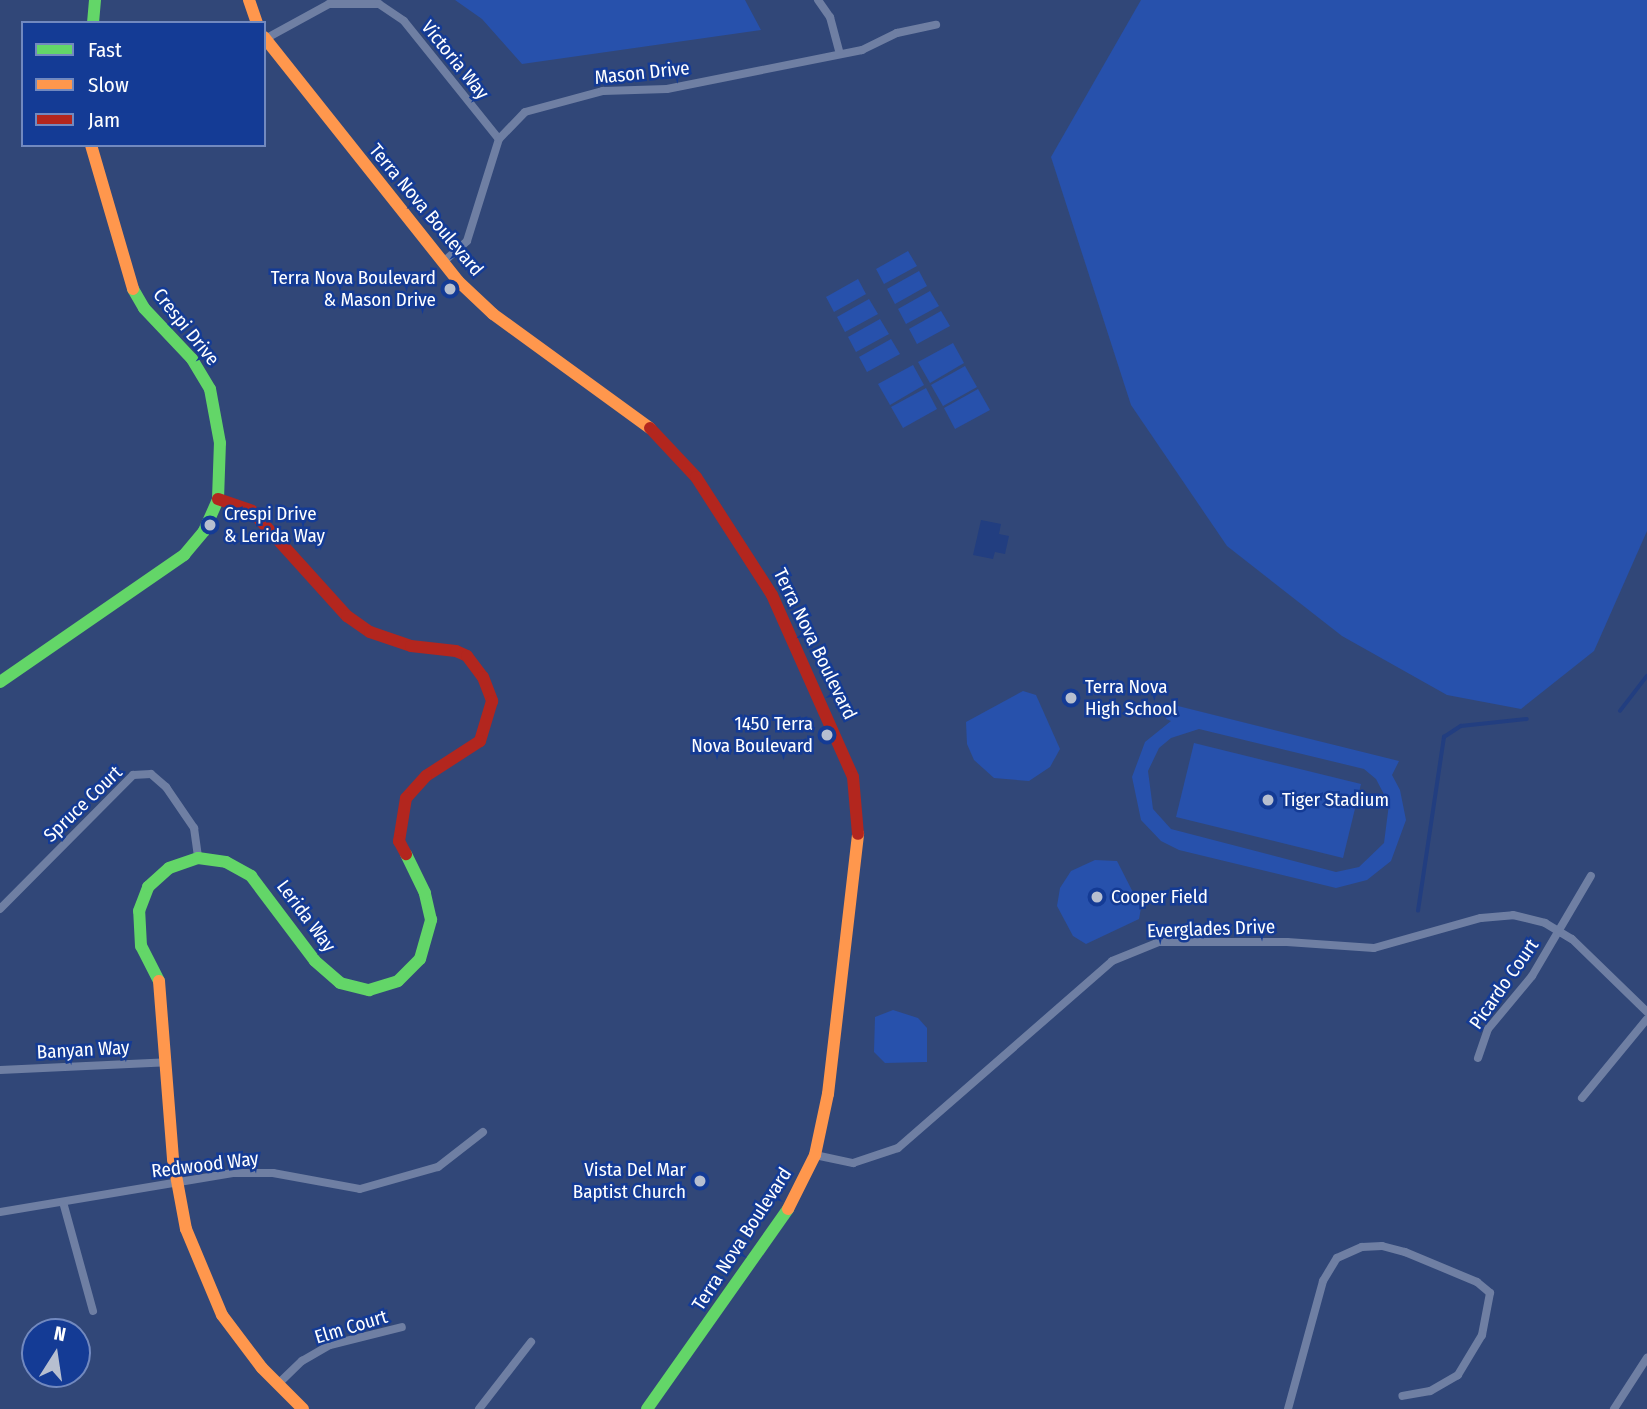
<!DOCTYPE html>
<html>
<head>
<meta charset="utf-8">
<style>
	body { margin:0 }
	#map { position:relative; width:1647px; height:1409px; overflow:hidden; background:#314778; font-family:"Fira Sans Condensed",sans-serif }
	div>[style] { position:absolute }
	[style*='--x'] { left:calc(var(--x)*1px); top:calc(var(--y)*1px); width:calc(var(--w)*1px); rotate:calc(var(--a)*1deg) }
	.green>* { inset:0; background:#2751ac }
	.water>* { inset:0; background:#223e80 }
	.stream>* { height:3.5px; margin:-1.75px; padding:0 1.75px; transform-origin:1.75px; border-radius:1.75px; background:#223e80 }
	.street>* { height:8px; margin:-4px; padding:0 4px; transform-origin:4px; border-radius:4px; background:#6f7fa3 }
	.fast>* { height:12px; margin:-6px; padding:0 6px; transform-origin:6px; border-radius:6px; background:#63d668 }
	.slow>* { height:12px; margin:-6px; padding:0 6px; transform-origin:6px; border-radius:6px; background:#ff974d }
	.jam>* { height:12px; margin:-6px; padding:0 6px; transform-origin:6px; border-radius:6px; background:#b3261e }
	.dots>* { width:19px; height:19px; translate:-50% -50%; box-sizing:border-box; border:4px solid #143b95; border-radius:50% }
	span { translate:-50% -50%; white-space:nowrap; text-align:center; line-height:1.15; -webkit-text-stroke:5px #143b95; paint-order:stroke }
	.street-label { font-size:19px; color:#fff }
	.poi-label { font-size:19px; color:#fff }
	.right { translate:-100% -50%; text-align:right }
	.left { translate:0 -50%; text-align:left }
	.legend { position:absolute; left:21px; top:21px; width:245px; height:126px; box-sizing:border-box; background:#143b95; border:2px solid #7289bf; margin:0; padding:9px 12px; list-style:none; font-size:21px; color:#fff }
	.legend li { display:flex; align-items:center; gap:14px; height:35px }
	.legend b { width:35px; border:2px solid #7289bf }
	.north { position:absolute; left:21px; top:1318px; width:70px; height:70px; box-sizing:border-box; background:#143b95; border:2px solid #7289bf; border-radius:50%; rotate:12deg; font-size:19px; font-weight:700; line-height:28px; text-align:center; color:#fff }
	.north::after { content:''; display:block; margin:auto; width:24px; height:32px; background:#b7bfd0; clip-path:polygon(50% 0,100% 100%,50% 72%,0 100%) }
</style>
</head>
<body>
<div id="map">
	<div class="green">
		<div style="clip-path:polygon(455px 0,745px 0,761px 30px,522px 64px,482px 19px)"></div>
		<div style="clip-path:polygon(1141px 0,1647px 0,1647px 531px,1594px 651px,1521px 709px,1447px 695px,1342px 636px,1227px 546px,1131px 405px,1051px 157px)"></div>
		<div style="clip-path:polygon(908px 251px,917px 266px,884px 284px,876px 269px)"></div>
		<div style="clip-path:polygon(919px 271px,927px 286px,895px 304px,887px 289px)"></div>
		<div style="clip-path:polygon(858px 279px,866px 294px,834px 312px,826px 297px)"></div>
		<div style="clip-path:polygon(930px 291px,939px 306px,906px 324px,898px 309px)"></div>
		<div style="clip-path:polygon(869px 299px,878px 314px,845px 332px,837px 317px)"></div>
		<div style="clip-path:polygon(941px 311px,950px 326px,917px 344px,909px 329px)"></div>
		<div style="clip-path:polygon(880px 319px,889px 334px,856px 352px,848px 337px)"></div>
		<div style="clip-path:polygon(891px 339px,900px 354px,867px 372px,859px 357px)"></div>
		<div style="clip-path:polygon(953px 343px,964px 363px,930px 383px,918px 362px)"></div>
		<div style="clip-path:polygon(913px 365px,924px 385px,890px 405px,878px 384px)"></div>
		<div style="clip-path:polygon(965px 366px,977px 387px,943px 406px,931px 385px)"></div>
		<div style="clip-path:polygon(926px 388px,937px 409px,903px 428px,891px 407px)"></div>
		<div style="clip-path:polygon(978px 389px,990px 410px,955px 429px,944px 408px)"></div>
		<div style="clip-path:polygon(1023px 691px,1036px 695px,1060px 749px,1050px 767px,1029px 781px,994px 778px,974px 760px,967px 744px,966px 722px)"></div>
		<div style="clip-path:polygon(evenodd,1170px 704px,1399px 761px,1392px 775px,1400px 790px,1406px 820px,1391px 861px,1367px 880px,1336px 888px,1179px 850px,1161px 841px,1141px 820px,1132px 777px,1145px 742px,1171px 721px,1166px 719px,1170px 704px,1199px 729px,1364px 769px,1376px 779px,1389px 804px,1384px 843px,1359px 867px,1336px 872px,1171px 829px,1153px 809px,1148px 771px,1159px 748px,1171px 738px,1199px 729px)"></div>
		<div style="clip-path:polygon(1194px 743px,1361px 784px,1343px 858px,1176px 817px)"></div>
		<div style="clip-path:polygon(1095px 860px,1117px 861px,1141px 908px,1139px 919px,1086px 944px,1073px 936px,1057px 906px,1060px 888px,1071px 871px)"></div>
		<div style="clip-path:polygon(893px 1010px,918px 1018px,927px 1028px,927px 1062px,885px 1063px,874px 1052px,875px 1017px)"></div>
	</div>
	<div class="water">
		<div style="clip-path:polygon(981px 520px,1001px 524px,999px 534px,1009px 536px,1005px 554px,995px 552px,993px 559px,973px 555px)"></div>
	</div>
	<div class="stream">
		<div style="--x:1620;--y:711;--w:44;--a:-52.4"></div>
		<div style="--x:1418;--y:911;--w:176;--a:-81.5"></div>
		<div style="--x:1444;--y:737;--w:20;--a:-33"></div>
		<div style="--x:1461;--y:726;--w:66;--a:-6.1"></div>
	</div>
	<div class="street">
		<div style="--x:818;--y:0;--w:21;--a:55"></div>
		<div style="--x:830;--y:17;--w:38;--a:75"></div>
		<div style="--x:265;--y:39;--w:73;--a:-28.7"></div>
		<div style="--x:329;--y:4;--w:50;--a:0"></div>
		<div style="--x:379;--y:4;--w:30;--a:34"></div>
		<div style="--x:404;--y:21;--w:151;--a:51.2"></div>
		<div style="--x:442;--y:263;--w:33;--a:-41"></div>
		<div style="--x:467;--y:241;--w:107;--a:-72.6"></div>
		<div style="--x:499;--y:139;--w:37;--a:-46"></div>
		<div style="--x:525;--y:112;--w:81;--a:-15.1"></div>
		<div style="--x:603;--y:91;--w:64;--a:-1.8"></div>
		<div style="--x:667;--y:89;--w:199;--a:-11.3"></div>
		<div style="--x:862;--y:50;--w:39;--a:-26"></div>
		<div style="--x:897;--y:33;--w:40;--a:-12"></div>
		<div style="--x:0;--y:909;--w:189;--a:-45.2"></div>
		<div style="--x:133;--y:775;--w:18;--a:-3"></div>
		<div style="--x:151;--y:774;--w:20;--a:41"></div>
		<div style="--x:166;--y:787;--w:50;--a:55.7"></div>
		<div style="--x:194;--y:828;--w:30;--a:82"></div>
		<div style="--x:1478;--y:1058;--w:31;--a:-71"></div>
		<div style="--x:1488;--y:1029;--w:69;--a:-50.3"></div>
		<div style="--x:1532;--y:976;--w:116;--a:-59.5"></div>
		<div style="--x:0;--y:1070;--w:167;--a:-2.7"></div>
		<div style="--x:1582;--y:1098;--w:102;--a:-50.6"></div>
		<div style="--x:815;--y:1155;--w:39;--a:12"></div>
		<div style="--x:853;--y:1163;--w:47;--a:-18.4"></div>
		<div style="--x:898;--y:1148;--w:284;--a:-41.1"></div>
		<div style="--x:1112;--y:961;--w:51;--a:-22"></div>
		<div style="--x:1159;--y:942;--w:128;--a:0"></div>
		<div style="--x:1287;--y:942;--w:87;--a:3.9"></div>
		<div style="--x:1374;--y:948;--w:111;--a:-15.7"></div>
		<div style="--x:1481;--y:918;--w:32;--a:-5"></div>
		<div style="--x:1513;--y:915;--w:33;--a:14"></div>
		<div style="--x:1545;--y:923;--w:31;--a:31"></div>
		<div style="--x:1572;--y:939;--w:105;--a:44.2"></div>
		<div style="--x:63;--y:1202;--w:113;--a:74.6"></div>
		<div style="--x:0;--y:1212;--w:236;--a:-9.5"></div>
		<div style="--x:233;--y:1173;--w:40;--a:0"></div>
		<div style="--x:273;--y:1173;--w:88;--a:10.4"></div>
		<div style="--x:360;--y:1189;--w:81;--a:-15.8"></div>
		<div style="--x:438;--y:1167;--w:57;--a:-37.9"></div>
		<div style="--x:277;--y:1385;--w:35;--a:-44"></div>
		<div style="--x:302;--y:1361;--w:32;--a:-30"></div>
		<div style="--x:330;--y:1345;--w:74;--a:-14"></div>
		<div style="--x:479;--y:1409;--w:85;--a:-52.2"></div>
		<div style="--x:1288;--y:1409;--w:133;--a:-74.7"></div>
		<div style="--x:1323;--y:1281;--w:27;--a:-59"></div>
		<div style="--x:1337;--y:1258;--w:27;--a:-24"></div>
		<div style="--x:1362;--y:1247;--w:20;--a:-3"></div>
		<div style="--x:1382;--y:1246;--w:24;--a:15"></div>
		<div style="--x:1405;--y:1252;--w:78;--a:22.6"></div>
		<div style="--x:1477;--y:1282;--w:17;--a:40"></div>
		<div style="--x:1490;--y:1293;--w:43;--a:100.8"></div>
		<div style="--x:1482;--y:1335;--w:47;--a:121"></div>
		<div style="--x:1458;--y:1375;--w:32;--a:150"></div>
		<div style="--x:1430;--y:1391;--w:28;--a:170"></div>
		<div style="--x:1614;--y:1409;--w:61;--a:-57.1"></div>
	</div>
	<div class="fast">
		<div style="--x:93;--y:23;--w:23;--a:-85"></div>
		<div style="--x:0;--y:682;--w:224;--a:-34.6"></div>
		<div style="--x:184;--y:555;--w:31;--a:-50"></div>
		<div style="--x:204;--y:531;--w:35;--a:-66"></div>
		<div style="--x:218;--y:499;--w:56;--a:-88"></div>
		<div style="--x:220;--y:443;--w:55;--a:-100.5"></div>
		<div style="--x:210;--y:389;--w:35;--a:-121"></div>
		<div style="--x:192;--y:359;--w:70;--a:-133.3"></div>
		<div style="--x:144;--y:308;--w:22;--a:-120"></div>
		<div style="--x:159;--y:981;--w:39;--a:-117"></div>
		<div style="--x:141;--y:946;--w:35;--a:-93"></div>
		<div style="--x:139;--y:911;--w:26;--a:-69"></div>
		<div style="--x:148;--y:887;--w:28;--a:-42"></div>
		<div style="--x:169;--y:868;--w:31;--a:-19"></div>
		<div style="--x:198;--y:858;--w:28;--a:8"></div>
		<div style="--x:226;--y:862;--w:29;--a:29"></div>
		<div style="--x:251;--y:876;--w:106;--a:53"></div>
		<div style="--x:315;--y:961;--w:33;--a:41"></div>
		<div style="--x:340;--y:983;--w:30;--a:14"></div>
		<div style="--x:369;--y:990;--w:30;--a:-17"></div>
		<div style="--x:398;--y:981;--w:31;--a:-45"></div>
		<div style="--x:420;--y:959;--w:41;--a:-74.2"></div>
		<div style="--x:431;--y:920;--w:28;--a:-103"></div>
		<div style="--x:425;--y:893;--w:43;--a:-116"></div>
		<div style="--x:647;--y:1409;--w:245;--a:-54.8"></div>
	</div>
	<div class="slow">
		<div style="--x:249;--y:0;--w:24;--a:71"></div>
		<div style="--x:264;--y:37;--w:312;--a:51.5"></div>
		<div style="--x:458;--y:281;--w:48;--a:43.3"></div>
		<div style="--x:493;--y:314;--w:194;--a:36"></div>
		<div style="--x:91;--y:145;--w:150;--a:73.7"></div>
		<div style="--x:159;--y:981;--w:179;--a:85.5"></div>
		<div style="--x:173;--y:1159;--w:71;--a:79.5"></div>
		<div style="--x:186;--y:1229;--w:93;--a:67.3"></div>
		<div style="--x:222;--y:1315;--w:66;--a:53"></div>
		<div style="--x:262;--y:1368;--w:58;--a:45"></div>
		<div style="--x:788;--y:1209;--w:60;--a:-63.4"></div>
		<div style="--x:815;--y:1155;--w:62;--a:-78"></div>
		<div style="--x:828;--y:1094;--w:262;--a:-83.4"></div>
	</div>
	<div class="jam">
		<div style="--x:650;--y:428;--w:67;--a:46.8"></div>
		<div style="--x:696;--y:477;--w:140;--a:57.2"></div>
		<div style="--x:772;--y:595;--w:199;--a:66"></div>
		<div style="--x:853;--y:777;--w:57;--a:85"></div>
		<div style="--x:218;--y:499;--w:36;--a:19"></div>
		<div style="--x:252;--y:511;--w:142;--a:47.9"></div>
		<div style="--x:347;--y:616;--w:28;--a:35"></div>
		<div style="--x:370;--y:632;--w:43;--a:18.9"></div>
		<div style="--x:411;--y:646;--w:45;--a:6.3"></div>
		<div style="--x:456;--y:651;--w:12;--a:24"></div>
		<div style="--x:467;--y:656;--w:26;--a:53"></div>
		<div style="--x:483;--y:677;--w:26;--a:69"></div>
		<div style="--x:492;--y:701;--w:42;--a:106.7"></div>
		<div style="--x:480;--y:741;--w:64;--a:147.1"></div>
		<div style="--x:426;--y:776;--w:30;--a:132"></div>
		<div style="--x:406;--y:798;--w:44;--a:99.2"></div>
		<div style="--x:399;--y:841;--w:15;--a:62"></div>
	</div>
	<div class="dots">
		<div style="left:450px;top:289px;background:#b7bfd0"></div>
		<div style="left:210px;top:525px;background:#b7bfd0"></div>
		<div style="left:1071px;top:698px;background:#b7bfd0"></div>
		<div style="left:827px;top:735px;background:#b7bfd0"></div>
		<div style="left:1268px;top:800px;background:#b7bfd0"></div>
		<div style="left:1097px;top:897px;background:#b7bfd0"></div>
		<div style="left:700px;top:1181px;background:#b7bfd0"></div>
	</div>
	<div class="street-label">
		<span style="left:455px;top:60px;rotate:51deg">Victoria Way</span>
		<span style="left:642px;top:73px;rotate:-6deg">Mason Drive</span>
		<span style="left:426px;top:210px;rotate:50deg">Terra Nova Boulevard</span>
		<span style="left:186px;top:327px;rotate:51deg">Crespi Drive</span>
		<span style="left:815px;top:644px;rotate:64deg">Terra Nova Boulevard</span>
		<span style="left:83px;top:804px;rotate:-44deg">Spruce Court</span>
		<span style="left:306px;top:916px;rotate:53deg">Lerida Way</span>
		<span style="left:1211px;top:929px;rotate:-2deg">Everglades Drive</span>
		<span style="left:1504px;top:984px;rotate:-55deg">Picardo Court</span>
		<span style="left:83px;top:1050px;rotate:-3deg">Banyan Way</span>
		<span style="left:205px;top:1165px;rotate:-7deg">Redwood Way</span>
		<span style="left:742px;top:1239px;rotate:-57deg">Terra Nova Boulevard</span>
		<span style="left:351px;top:1327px;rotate:-17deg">Elm Court</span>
	</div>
	<div class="poi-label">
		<span class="right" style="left:436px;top:289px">Terra Nova Boulevard<br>&amp; Mason Drive</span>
		<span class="left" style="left:224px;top:525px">Crespi Drive<br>&amp; Lerida Way</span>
		<span class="left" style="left:1085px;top:698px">Terra Nova<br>High School</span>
		<span class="right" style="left:813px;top:735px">1450 Terra<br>Nova Boulevard</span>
		<span class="left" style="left:1282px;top:800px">Tiger Stadium</span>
		<span class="left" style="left:1111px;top:897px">Cooper Field</span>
		<span class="right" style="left:686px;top:1181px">Vista Del Mar<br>Baptist Church</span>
	</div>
	<ul class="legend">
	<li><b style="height:9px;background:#63d668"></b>Fast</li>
	<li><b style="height:9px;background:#ff974d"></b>Slow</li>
	<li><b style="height:9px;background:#b3261e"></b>Jam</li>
	</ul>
	<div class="north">N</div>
</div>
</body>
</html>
